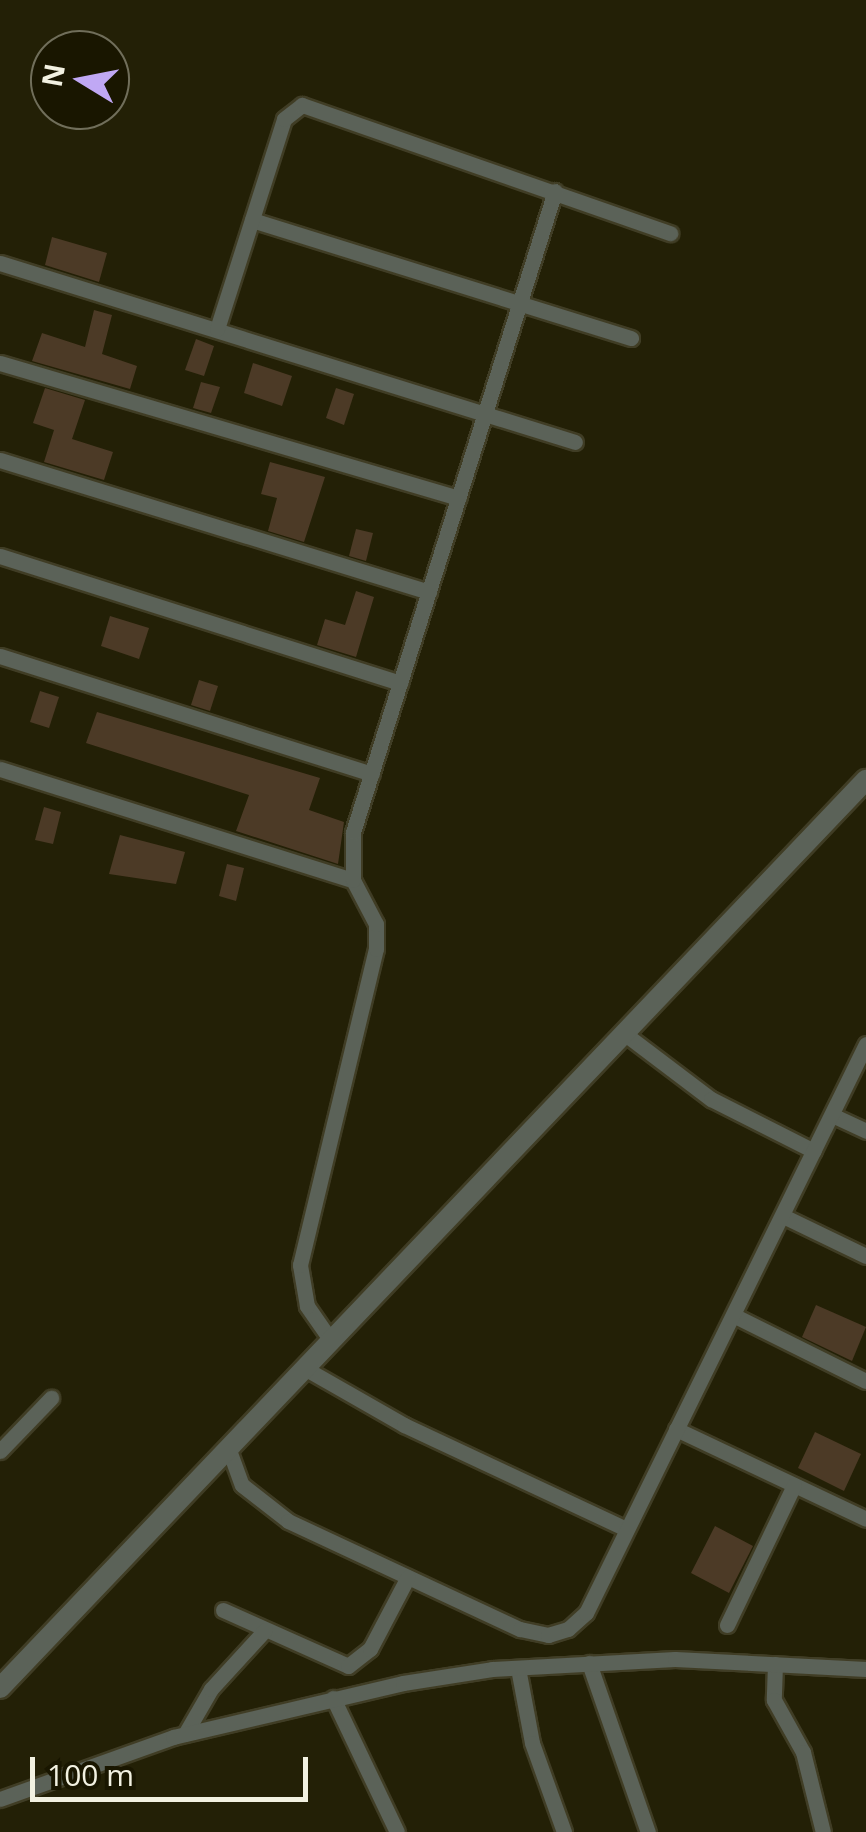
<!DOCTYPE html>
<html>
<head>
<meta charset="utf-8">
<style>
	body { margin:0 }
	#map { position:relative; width:866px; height:1832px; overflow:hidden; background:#232006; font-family:"Open Sans",sans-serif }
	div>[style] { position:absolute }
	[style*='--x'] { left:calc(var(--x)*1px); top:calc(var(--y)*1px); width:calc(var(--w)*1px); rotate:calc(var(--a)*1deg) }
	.building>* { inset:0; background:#4c3a26 }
	.roads { filter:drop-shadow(2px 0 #403d25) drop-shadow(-2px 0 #403d25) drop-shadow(0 2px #403d25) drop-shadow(0 -2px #403d25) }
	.minor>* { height:15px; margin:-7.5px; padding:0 7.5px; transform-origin:7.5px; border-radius:7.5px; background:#5b6258 }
	.tertiary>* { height:20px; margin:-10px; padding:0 10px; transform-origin:10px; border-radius:10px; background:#5b6258 }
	span { translate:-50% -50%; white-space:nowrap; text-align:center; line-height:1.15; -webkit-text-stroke:10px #191600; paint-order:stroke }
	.north { position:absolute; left:30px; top:30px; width:100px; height:100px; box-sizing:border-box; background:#191600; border:2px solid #706e5a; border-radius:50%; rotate:280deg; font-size:28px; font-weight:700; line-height:40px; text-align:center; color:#f2f1e1 }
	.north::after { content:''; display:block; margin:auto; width:35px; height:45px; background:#c0a8f4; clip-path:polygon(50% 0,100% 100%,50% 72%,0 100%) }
	.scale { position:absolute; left:30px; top:1757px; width:278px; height:45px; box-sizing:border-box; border:5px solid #f2f1e1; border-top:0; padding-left:12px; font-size:30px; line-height:35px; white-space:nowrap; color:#f2f1e1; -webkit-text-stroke:8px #191600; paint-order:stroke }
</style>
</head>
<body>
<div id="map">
	<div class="building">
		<div style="clip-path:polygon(52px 237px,107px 253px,99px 282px,45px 265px)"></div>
		<div style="clip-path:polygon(94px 310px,112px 315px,102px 354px,137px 366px,130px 389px,32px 361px,42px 333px,85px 347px)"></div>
		<div style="clip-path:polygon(196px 339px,214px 346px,204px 376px,185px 370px)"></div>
		<div style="clip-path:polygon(253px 363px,292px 376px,282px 406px,244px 393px)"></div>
		<div style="clip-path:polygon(201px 382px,220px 387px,211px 413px,193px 408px)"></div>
		<div style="clip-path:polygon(45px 388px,85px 400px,72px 439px,113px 452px,104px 480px,44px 462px,54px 430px,33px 423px)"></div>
		<div style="clip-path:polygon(336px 388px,354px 394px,344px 425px,326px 418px)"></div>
		<div style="clip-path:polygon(270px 462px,325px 477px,304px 542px,268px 531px,277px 498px,261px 494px)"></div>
		<div style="clip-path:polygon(356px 529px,373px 533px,366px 561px,349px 556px)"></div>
		<div style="clip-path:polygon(356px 591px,374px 597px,356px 657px,317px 645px,325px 619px,345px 625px)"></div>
		<div style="clip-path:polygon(110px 616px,149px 628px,139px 659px,101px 646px)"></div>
		<div style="clip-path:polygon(199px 680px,218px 686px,210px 711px,191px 705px)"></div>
		<div style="clip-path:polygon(40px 691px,59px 697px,49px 728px,30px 722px)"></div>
		<div style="clip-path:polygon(97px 712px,320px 778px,309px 810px,344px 822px,338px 864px,236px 831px,249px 795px,86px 743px)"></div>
		<div style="clip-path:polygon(44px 807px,61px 812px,53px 844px,35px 840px)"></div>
		<div style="clip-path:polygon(120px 835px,185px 852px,176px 884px,109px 874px)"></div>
		<div style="clip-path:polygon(227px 864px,244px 868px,236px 901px,219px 896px)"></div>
		<div style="clip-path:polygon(816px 1305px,866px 1327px,852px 1361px,802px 1337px)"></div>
		<div style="clip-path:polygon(815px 1432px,861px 1454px,844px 1491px,798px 1468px)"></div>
		<div style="clip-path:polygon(715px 1526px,753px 1546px,729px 1593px,691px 1573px)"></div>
	</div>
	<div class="roads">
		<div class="minor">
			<div style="--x:252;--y:220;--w:397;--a:17.3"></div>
			<div style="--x:0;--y:263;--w:602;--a:17.29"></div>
			<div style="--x:217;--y:329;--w:220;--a:-72.3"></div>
			<div style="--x:284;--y:119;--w:23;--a:-38"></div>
			<div style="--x:302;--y:105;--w:390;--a:19.2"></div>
			<div style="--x:0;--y:363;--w:478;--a:16.4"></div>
			<div style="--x:0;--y:460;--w:449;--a:17.1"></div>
			<div style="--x:0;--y:556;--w:420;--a:17.6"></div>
			<div style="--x:0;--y:656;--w:390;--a:17.6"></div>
			<div style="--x:0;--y:769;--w:370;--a:17.5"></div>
			<div style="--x:625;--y:1034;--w:108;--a:37.1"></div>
			<div style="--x:711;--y:1099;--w:115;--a:26.8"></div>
			<div style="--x:832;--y:1115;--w:38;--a:25"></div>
			<div style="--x:783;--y:1216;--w:92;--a:25.7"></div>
			<div style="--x:735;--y:1316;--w:146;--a:26.4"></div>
			<div style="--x:332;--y:1342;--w:44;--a:-124.8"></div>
			<div style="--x:307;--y:1306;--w:42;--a:-99.7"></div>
			<div style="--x:300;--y:1265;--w:325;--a:-76.5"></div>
			<div style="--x:376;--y:949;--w:25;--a:-90"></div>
			<div style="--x:376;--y:924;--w:50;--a:-117.6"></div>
			<div style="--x:353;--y:880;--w:48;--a:-90"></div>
			<div style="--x:353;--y:832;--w:672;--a:-72.51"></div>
			<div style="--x:306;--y:1369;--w:113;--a:29.7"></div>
			<div style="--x:404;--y:1425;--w:243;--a:25.1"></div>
			<div style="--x:676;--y:1429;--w:210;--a:25.3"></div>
			<div style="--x:229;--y:1450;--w:37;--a:70"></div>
			<div style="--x:242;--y:1485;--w:58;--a:38"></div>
			<div style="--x:288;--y:1521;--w:256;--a:25"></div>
			<div style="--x:520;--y:1629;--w:29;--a:12"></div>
			<div style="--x:548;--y:1635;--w:21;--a:-17"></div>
			<div style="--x:568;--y:1629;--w:24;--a:-42"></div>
			<div style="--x:586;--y:1613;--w:634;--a:-63.8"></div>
			<div style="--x:0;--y:1451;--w:74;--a:-46.1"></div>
			<div style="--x:223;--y:1610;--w:137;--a:24.1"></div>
			<div style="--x:348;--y:1666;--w:28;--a:-38"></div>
			<div style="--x:370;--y:1649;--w:81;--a:-62.2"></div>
			<div style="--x:727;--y:1625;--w:155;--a:-64.4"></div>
			<div style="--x:589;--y:1663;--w:179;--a:70.8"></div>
			<div style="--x:775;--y:1664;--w:36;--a:92"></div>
			<div style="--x:774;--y:1700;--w:60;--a:60.9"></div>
			<div style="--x:803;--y:1752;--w:82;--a:76"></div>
			<div style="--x:518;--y:1668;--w:76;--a:79.4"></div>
			<div style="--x:532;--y:1743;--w:95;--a:70.2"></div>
			<div style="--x:333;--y:1698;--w:148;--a:64.5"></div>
			<div style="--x:185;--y:1734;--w:52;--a:-60"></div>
			<div style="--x:211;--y:1689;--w:80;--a:-47.5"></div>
			<div style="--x:0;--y:1799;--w:184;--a:-19.7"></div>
			<div style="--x:173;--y:1737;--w:236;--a:-13.2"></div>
			<div style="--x:403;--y:1683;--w:90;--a:-8.9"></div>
			<div style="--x:492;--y:1669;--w:183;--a:-3.1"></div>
			<div style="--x:675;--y:1659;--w:191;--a:3"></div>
		</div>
		<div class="tertiary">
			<div style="--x:0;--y:1688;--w:1255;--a:-46.36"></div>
		</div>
	</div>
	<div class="north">N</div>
	<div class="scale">100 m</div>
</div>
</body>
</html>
